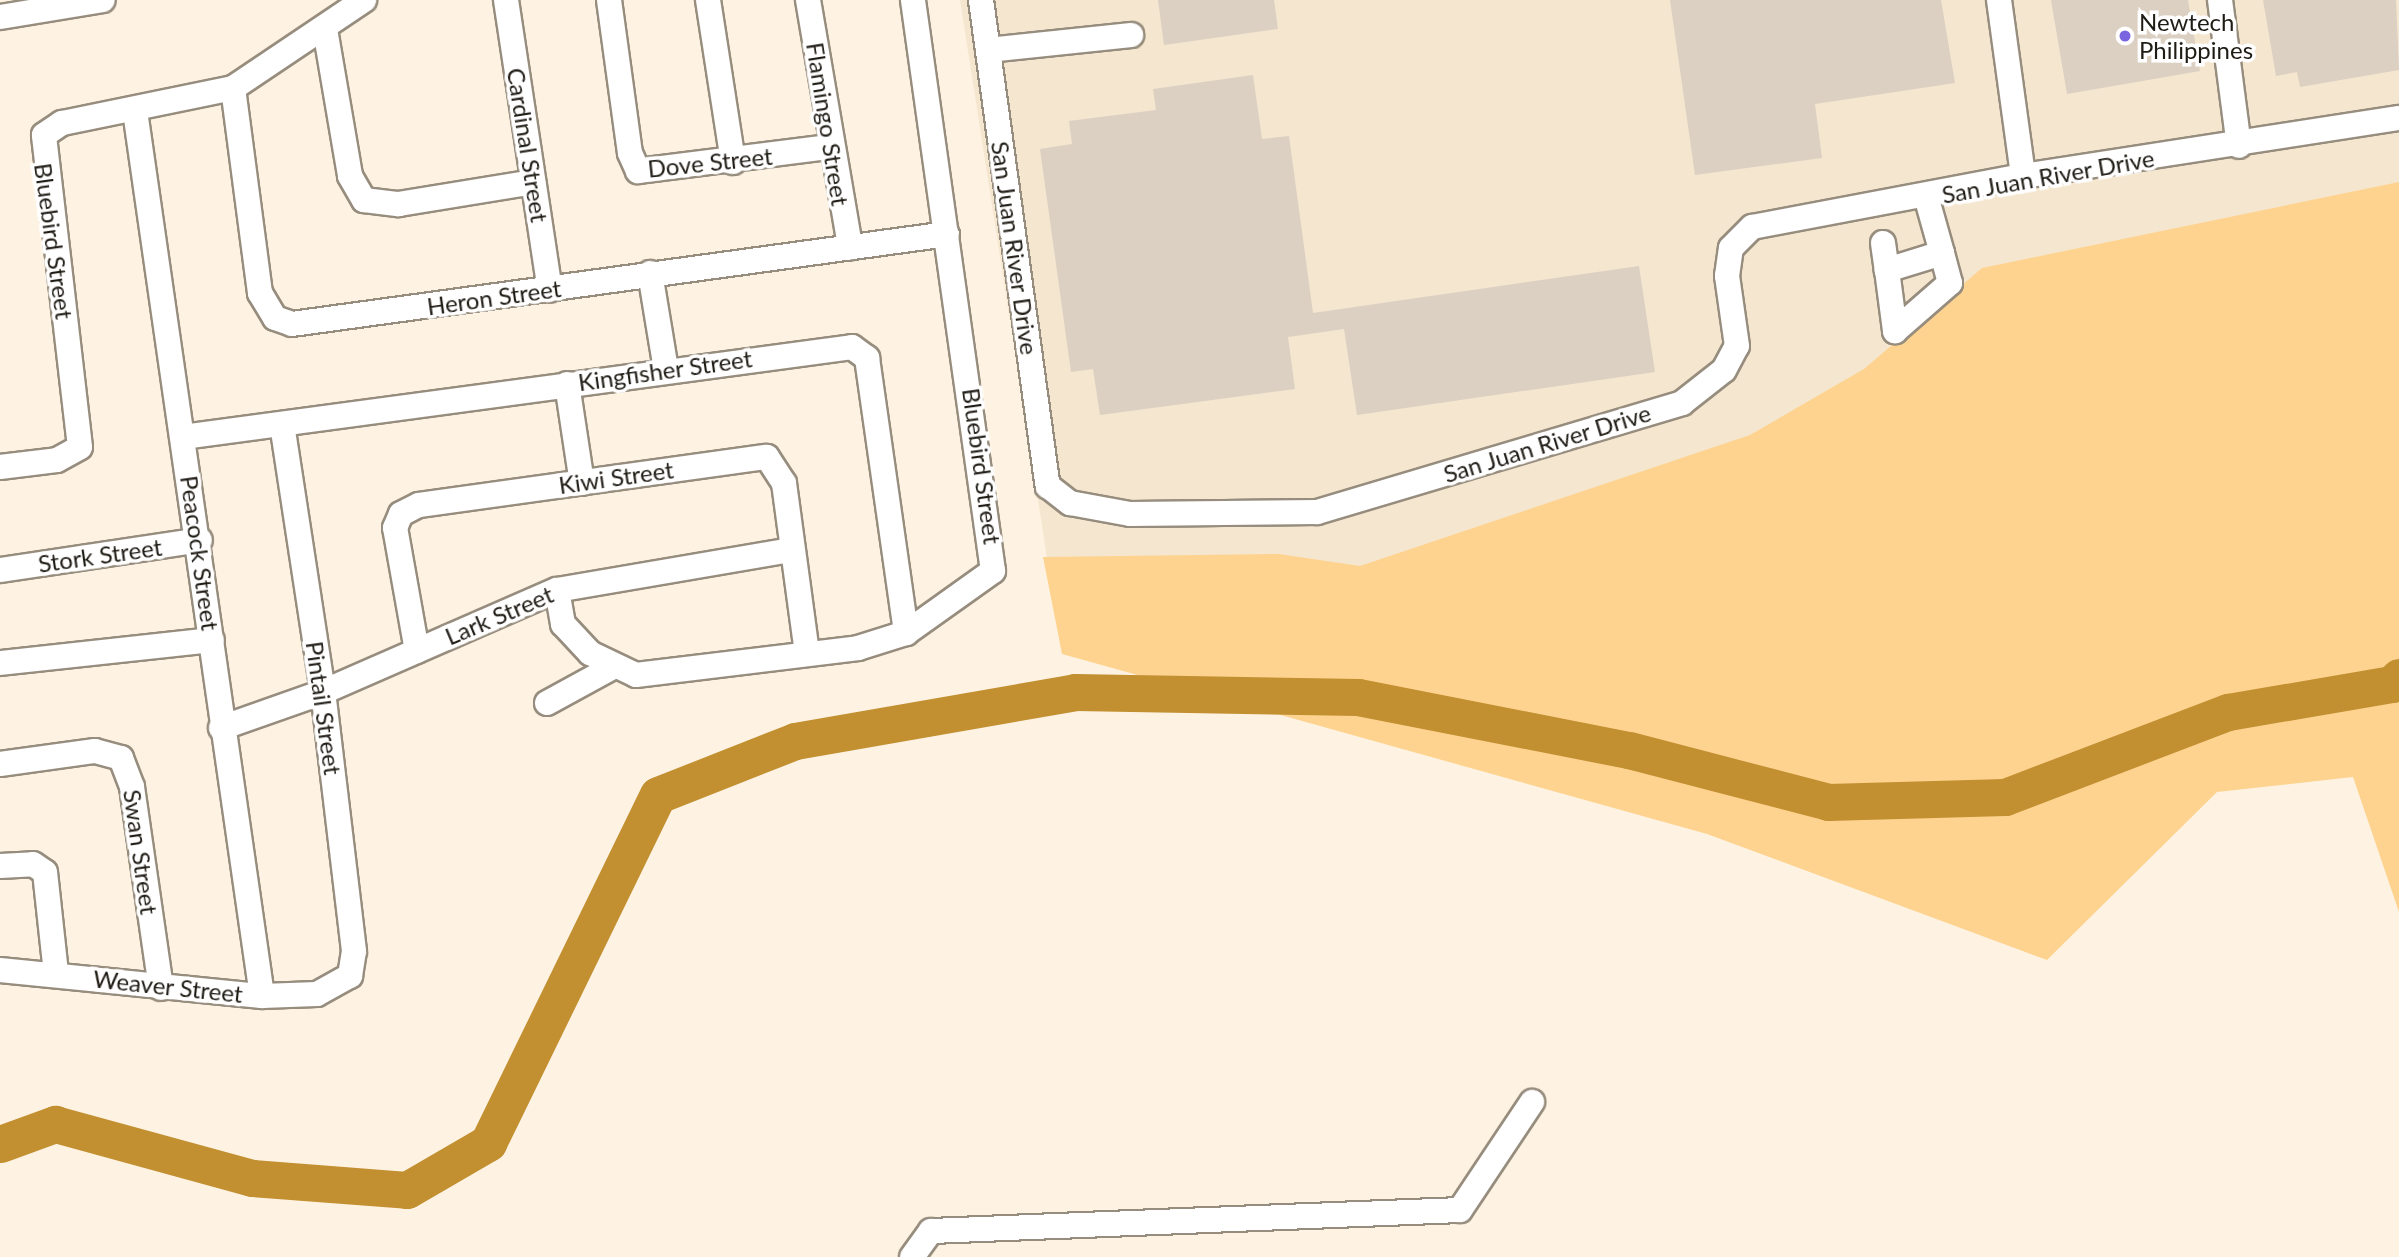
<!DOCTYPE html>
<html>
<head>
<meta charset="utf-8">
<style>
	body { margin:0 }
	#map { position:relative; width:2399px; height:1257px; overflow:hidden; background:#fef3e3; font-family:Lato,sans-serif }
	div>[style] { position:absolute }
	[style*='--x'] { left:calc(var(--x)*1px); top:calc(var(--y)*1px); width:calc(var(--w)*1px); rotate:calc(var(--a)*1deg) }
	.built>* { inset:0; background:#f5e6cf }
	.green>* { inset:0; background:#fed38f }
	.river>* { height:37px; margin:-18.5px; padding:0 18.5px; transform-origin:18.5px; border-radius:18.5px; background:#c28f31 }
	.building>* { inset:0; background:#dbd0c1 }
	.roads { filter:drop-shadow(2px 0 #978d7e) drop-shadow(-2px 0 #978d7e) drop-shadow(0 2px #978d7e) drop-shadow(0 -2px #978d7e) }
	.minor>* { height:24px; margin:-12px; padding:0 12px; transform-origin:12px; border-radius:12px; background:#fff }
	.dots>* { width:19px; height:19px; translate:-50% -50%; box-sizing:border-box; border:4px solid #fff; border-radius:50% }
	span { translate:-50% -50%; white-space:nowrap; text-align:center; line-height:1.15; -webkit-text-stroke:7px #fff; paint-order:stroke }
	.poi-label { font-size:24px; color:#1f1b15 }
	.left { translate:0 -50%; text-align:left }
	.street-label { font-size:24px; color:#1f1b15 }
</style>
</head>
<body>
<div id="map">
	<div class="built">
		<div style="clip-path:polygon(960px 0,2399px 0,2399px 592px,1760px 720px,1062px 654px)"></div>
	</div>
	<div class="green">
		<div style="clip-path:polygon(2399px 182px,2399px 912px,2353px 777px,2217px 792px,2047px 960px,1707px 834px,1062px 654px,1043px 557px,1279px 554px,1360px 566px,1750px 435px,1864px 369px,1982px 268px)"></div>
	</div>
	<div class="river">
		<div style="--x:0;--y:1144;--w:59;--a:-20"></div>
		<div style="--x:55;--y:1124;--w:204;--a:15.3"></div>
		<div style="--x:252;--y:1178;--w:155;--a:4.4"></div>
		<div style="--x:407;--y:1190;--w:94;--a:-30.1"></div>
		<div style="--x:488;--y:1143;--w:387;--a:-64"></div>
		<div style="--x:658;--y:795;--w:147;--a:-21.5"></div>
		<div style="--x:795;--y:741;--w:284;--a:-9.9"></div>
		<div style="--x:1075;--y:692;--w:283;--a:1"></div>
		<div style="--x:1358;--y:697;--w:276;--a:11.1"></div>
		<div style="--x:1629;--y:750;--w:206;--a:14.6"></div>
		<div style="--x:1828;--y:802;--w:177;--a:-1.6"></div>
		<div style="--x:2005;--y:797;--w:239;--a:-20.9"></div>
		<div style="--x:2228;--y:712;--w:166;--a:-9.7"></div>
		<div style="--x:2392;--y:684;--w:10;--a:-45"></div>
	</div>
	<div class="building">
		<div style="clip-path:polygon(1158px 0,1274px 0,1278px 29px,1164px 45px)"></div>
		<div style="clip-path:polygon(1670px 0,1941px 0,1955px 83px,1815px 104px,1822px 158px,1695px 175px)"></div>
		<div style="clip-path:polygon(2051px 0,2188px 0,2200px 71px,2067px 94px)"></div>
		<div style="clip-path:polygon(2263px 0,2396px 0,2399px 70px,2300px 87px,2297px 72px,2276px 76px)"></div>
		<div style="clip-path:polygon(1253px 75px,1262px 139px,1289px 136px,1313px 313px,1639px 266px,1655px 372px,1357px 415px,1344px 329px,1288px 337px,1295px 389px,1100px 415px,1093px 369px,1071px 372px,1040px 149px,1072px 144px,1069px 121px,1156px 110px,1153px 89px)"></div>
	</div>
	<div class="roads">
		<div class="minor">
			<div style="--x:506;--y:0;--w:293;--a:81.4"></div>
			<div style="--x:609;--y:0;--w:154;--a:82.2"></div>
			<div style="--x:630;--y:153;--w:20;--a:66"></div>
			<div style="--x:638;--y:171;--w:193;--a:-7.2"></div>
			<div style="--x:708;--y:0;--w:164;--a:81.2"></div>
			<div style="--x:808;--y:0;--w:251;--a:80.3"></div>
			<div style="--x:981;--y:0;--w:491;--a:82.2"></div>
			<div style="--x:1048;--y:486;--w:28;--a:38"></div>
			<div style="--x:1070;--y:503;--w:61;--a:10.4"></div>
			<div style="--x:1130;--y:514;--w:187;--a:-0.6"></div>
			<div style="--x:1317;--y:512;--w:381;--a:-16.6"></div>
			<div style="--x:1682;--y:403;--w:53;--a:-38.2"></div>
			<div style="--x:1724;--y:370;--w:27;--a:-62"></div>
			<div style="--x:1737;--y:346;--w:71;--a:-98.1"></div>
			<div style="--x:1727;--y:276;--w:28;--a:-82"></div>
			<div style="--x:1731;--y:248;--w:30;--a:-45"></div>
			<div style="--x:1752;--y:227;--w:276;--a:-10.7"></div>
			<div style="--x:2023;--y:176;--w:380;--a:-8.8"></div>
			<div style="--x:1999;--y:0;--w:178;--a:82.2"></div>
			<div style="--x:2220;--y:0;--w:147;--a:82.6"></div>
			<div style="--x:0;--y:17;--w:104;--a:-9.4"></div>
			<div style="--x:325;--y:29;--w:149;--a:80.3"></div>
			<div style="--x:350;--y:176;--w:28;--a:60"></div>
			<div style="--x:364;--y:200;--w:35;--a:7"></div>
			<div style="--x:399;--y:204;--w:136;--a:-9.3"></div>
			<div style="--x:988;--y:50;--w:144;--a:-6"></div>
			<div style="--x:233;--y:88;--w:207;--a:82.5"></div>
			<div style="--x:260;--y:293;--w:29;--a:59"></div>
			<div style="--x:275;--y:318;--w:18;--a:19"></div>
			<div style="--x:292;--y:324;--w:661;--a:-7.82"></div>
			<div style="--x:135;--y:111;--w:894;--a:81.83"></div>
			<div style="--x:1926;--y:196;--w:59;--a:74.3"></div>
			<div style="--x:1883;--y:243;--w:27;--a:82"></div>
			<div style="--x:1887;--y:270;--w:62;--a:82.5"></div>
			<div style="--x:1895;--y:331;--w:73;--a:-41.1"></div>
			<div style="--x:1950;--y:283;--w:31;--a:-105"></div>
			<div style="--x:1942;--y:253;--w:58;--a:162.8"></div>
			<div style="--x:650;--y:273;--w:98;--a:80.6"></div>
			<div style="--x:567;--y:384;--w:100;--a:81.4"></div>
			<div style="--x:183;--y:437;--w:675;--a:-7.66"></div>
			<div style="--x:852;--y:347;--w:19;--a:36"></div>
			<div style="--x:867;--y:358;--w:278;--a:81.9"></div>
			<div style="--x:0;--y:467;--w:57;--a:-7"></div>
			<div style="--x:57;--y:460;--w:26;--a:-29"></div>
			<div style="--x:80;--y:447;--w:314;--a:-96.6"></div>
			<div style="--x:44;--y:135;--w:22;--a:-34"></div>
			<div style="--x:62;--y:123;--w:175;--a:-11.6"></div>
			<div style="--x:233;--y:88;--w:158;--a:-33.9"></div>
			<div style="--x:0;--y:570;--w:202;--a:-8.5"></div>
			<div style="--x:557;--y:590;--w:35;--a:80"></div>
			<div style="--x:563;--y:624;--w:40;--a:47"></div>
			<div style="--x:590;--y:653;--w:51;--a:25.6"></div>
			<div style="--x:636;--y:675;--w:224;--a:-6.9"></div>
			<div style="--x:858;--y:648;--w:50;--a:-17.4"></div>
			<div style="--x:906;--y:633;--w:107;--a:-35.5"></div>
			<div style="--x:993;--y:571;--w:577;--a:-97.98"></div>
			<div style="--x:417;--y:651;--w:125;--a:-100.1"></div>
			<div style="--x:395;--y:528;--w:15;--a:-67"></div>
			<div style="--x:401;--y:514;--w:20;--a:-27"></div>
			<div style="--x:419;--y:505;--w:351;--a:-7.9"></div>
			<div style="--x:767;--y:457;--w:31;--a:57"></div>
			<div style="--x:784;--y:483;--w:172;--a:82.3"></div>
			<div style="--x:0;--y:663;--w:213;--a:-6.2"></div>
			<div style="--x:547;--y:703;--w:73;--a:-28.7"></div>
			<div style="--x:221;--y:728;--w:108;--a:-19.4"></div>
			<div style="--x:323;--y:692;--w:255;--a:-23.6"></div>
			<div style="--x:557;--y:590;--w:237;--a:-9.7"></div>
			<div style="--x:0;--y:764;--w:96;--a:-7.8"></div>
			<div style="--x:95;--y:751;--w:27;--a:15"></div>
			<div style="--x:121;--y:758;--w:31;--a:69"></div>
			<div style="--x:132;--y:787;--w:203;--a:81.8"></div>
			<div style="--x:0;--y:866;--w:33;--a:-3"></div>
			<div style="--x:33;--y:864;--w:14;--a:34"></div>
			<div style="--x:45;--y:872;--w:102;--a:83.8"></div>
			<div style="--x:0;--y:970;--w:263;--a:5.7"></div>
			<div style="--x:262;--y:996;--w:55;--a:-2.1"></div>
			<div style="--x:317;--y:994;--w:38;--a:-29"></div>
			<div style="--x:350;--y:976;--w:25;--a:-81"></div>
			<div style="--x:354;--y:951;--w:261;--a:-96.8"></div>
			<div style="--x:323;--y:692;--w:271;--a:-98.7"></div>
			<div style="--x:912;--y:1257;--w:32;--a:-54"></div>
			<div style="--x:931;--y:1231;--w:529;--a:-2.27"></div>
			<div style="--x:1460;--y:1210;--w:130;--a:-56.3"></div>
		</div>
	</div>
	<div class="dots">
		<div style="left:2125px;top:36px;background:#7b64df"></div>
	</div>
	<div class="poi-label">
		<span class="left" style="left:2139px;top:36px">Newtech<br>Philippines</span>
	</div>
	<div class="street-label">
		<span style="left:828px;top:124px;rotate:81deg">Flamingo Street</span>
		<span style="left:528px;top:145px;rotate:81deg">Cardinal Street</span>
		<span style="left:710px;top:162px;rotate:-6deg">Dove Street</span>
		<span style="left:2048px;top:176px;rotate:-10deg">San Juan River Drive</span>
		<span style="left:54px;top:241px;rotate:82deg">Bluebird Street</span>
		<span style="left:1015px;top:248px;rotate:82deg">San Juan River Drive</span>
		<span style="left:494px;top:297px;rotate:-8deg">Heron Street</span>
		<span style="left:665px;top:370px;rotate:-8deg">Kingfisher Street</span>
		<span style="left:1547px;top:443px;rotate:-17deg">San Juan River Drive</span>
		<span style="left:982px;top:466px;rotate:82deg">Bluebird Street</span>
		<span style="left:616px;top:477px;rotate:-8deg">Kiwi Street</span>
		<span style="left:200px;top:553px;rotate:82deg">Peacock Street</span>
		<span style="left:100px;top:555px;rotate:-8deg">Stork Street</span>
		<span style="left:499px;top:615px;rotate:-23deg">Lark Street</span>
		<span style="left:324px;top:708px;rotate:82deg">Pintail Street</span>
		<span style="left:141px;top:852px;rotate:82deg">Swan Street</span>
		<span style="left:168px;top:986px;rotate:6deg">Weaver Street</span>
	</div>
</div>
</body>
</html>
